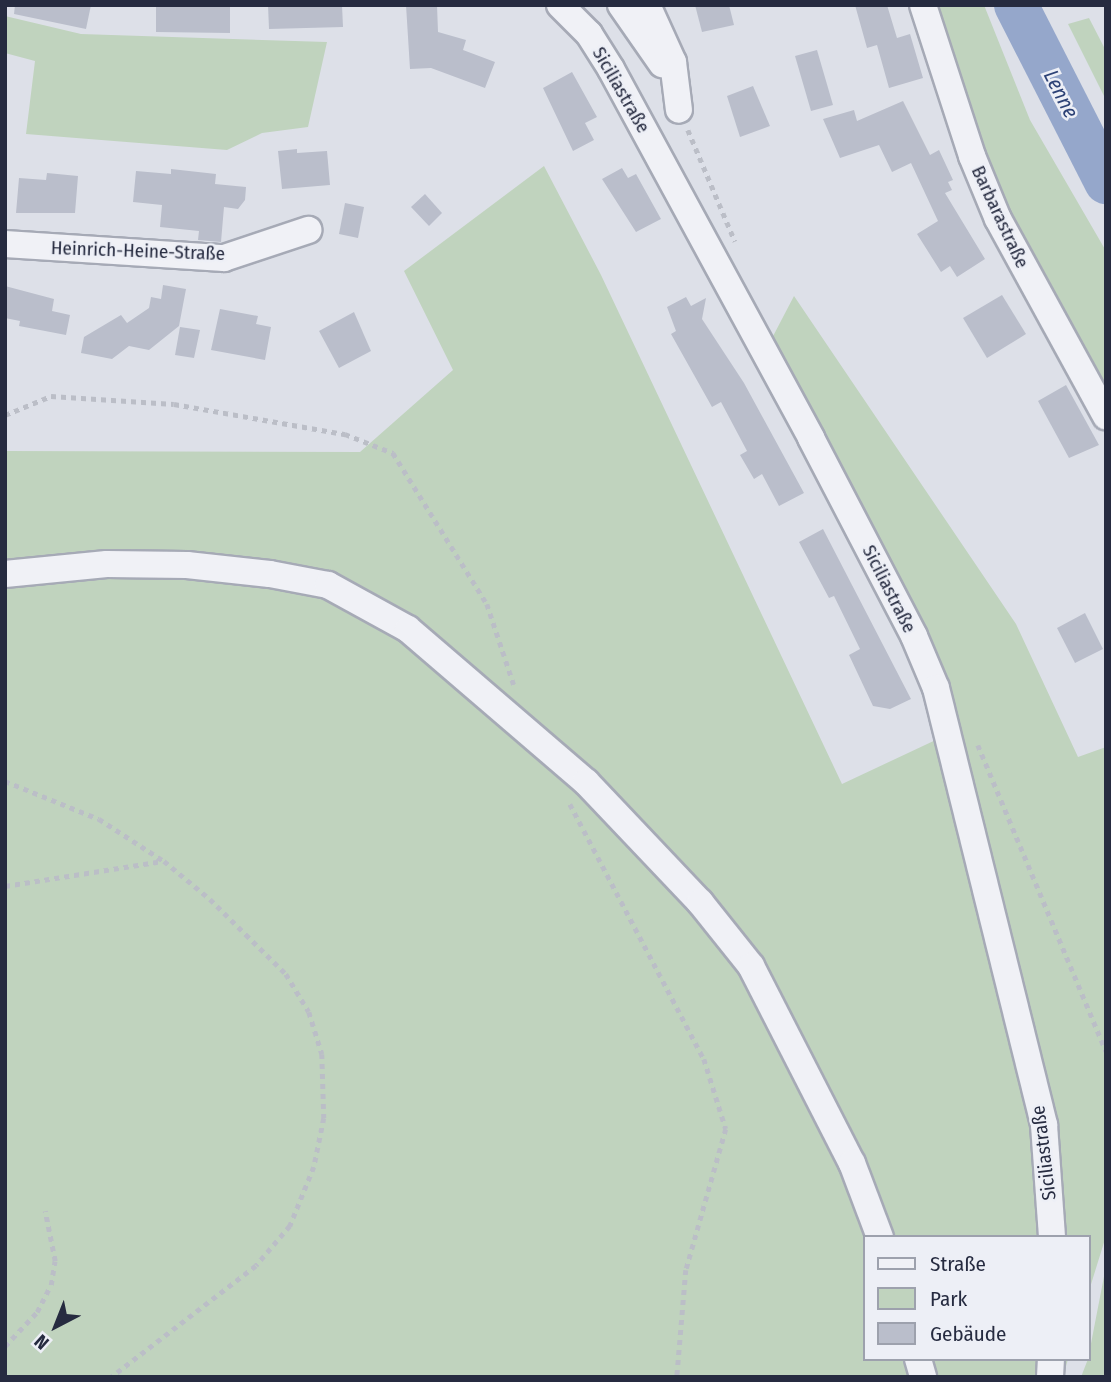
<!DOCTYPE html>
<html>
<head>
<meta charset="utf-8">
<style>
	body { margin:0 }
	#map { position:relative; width:1111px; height:1382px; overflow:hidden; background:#dde0e8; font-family:"Fira Sans Condensed",sans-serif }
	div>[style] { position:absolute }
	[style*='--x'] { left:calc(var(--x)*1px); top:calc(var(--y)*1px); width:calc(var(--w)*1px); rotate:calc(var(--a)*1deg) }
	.green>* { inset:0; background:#c0d3be }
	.river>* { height:44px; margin:-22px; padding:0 22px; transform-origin:22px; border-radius:22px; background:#95a7cb }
	.building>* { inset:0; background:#babecb }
	.path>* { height:4.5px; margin-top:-2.25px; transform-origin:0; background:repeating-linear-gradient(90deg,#bbbec7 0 5px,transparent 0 10px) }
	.roads { filter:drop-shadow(2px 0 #a6aab6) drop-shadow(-2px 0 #a6aab6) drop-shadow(0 2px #a6aab6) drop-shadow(0 -2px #a6aab6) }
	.minor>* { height:26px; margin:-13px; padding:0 13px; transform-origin:13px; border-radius:13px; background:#f0f1f6 }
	span { translate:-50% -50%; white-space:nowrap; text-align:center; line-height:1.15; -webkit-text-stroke:5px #edeff6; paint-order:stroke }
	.street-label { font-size:19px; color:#262b40 }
	.water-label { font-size:21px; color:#2d4276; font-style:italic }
	.frame { position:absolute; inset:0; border:7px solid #262b40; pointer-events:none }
	.legend { position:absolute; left:863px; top:1235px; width:228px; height:126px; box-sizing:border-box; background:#edeff6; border:2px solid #9da1ad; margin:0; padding:9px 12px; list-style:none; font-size:21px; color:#262b40 }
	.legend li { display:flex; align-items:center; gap:14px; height:35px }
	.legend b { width:35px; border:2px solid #9da1ad }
	.north { position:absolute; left:21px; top:1291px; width:70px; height:70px; -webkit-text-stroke:5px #edeff6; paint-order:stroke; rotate:222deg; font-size:19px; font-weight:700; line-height:28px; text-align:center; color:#262b40 }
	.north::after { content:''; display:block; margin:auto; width:24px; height:32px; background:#262b40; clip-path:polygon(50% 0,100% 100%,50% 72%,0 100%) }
</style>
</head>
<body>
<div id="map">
	<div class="green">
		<div style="clip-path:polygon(938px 5px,984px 5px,1030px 120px,1106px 251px,1106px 385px,1012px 221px,962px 89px)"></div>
		<div style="clip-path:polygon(5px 16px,81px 34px,327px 42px,308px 127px,262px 133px,227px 150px,26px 134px,35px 61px,5px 53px)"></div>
		<div style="clip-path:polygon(1089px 18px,1106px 51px,1106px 100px,1068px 24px)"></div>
		<div style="clip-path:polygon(544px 166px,601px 275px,842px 784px,957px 730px,771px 340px,794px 296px,1016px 624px,1078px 757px,1106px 747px,1106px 1236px,1088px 1294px,1088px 1237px,864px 1237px,864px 1359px,1068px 1359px,1063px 1377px,5px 1377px,5px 451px,360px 452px,453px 370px,404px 271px)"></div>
		<div style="clip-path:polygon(1106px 1266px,1106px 1377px,1081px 1377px,1088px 1359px)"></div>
	</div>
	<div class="river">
		<div style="--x:1016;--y:5;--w:199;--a:63"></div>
	</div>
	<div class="building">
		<div style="clip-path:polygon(15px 5px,91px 5px,86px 29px,14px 14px)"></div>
		<div style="clip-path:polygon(156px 5px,230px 5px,230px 33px,156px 32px)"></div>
		<div style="clip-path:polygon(268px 5px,342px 5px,343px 27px,269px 29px)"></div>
		<div style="clip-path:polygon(406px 5px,437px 5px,438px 32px,466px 40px,463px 50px,495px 62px,485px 88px,431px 68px,410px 69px)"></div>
		<div style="clip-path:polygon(695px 5px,729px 5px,734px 25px,702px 32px)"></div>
		<div style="clip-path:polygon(855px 5px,887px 5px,897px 38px,910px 34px,923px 78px,889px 88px,877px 45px,867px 48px)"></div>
		<div style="clip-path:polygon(817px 50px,833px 105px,811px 111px,795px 56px)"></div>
		<div style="clip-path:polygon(572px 72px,597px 117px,585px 123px,594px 140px,573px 151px,543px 88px)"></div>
		<div style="clip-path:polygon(753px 86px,770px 126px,740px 137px,727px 96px)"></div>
		<div style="clip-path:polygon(903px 101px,930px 155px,939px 150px,953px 180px,948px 182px,952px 190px,945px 193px,985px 259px,957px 277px,950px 266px,941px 272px,917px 234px,938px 221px,911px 163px,892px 172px,879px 145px,840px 158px,823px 119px,854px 110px,857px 121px)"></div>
		<div style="clip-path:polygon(297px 149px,297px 153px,327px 151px,330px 185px,282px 189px,278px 151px)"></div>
		<div style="clip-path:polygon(622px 168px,628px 178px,636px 174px,661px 219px,636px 232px,602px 179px)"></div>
		<div style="clip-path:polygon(171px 169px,216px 174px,215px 184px,246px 187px,245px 200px,238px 209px,224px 207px,221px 242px,198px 240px,199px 231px,160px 227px,162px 205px,133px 202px,136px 171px,171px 174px)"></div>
		<div style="clip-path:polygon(47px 173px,78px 176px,75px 213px,16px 213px,19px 178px,46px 180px)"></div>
		<div style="clip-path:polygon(425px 194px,442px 213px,429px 226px,411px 207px)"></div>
		<div style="clip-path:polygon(345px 203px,364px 207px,358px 238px,339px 234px)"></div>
		<div style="clip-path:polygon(163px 285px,186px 289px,179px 326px,149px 350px,129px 346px,112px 359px,81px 353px,84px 337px,121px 315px,127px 323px,149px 308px,151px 297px,161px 299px)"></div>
		<div style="clip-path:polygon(5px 286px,54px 299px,52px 311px,70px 315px,66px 335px,19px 326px,20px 321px,5px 318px)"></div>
		<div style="clip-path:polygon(1002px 295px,1026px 334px,987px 358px,963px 318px)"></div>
		<div style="clip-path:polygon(686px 297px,691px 306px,706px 298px,702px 319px,744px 383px,804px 493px,779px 506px,762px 474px,754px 479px,740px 455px,747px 451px,721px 402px,712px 407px,671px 334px,676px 331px,667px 307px)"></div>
		<div style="clip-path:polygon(220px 309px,258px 316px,256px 324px,271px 327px,265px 360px,211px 350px)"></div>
		<div style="clip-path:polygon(354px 312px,371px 351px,339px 368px,319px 331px)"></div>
		<div style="clip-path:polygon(180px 327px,200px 330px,194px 358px,175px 355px)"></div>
		<div style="clip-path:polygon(1066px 385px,1099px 445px,1069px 458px,1038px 401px)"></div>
		<div style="clip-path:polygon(823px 529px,911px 699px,890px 709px,873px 706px,849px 655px,860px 649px,834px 596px,829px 598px,799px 542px)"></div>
		<div style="clip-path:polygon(1085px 613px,1103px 649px,1075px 663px,1057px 628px)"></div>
	</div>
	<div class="path">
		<div style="--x:688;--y:130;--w:121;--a:67.1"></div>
		<div style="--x:5;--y:415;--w:50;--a:-22.4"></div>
		<div style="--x:51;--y:396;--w:123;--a:3.7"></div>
		<div style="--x:174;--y:404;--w:174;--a:10"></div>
		<div style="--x:345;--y:434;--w:52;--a:21.6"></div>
		<div style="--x:393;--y:453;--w:178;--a:58.1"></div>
		<div style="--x:487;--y:604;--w:85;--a:71.6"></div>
		<div style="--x:978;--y:745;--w:332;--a:67.3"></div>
		<div style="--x:5;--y:781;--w:101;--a:22"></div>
		<div style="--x:99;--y:819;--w:77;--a:32.9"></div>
		<div style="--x:164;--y:861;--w:60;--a:39.6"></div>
		<div style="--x:210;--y:899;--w:107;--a:44.6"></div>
		<div style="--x:286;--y:974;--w:44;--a:58.8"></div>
		<div style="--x:309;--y:1012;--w:44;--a:72.8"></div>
		<div style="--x:322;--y:1054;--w:64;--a:88.2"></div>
		<div style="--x:324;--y:1118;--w:50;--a:101.5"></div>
		<div style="--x:314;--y:1167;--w:64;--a:112.1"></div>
		<div style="--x:290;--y:1226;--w:52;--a:130.4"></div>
		<div style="--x:256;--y:1266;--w:182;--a:142.4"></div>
		<div style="--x:570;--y:804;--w:288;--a:62.3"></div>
		<div style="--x:704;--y:1059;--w:73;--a:72.6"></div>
		<div style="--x:726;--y:1129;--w:147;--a:105.8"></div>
		<div style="--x:686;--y:1270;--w:107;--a:94.8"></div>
		<div style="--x:5;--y:886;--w:160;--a:-9"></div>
		<div style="--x:5;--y:1346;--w:47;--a:-46.7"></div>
		<div style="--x:37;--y:1312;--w:30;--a:-63"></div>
		<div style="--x:51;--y:1285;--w:24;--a:-81"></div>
		<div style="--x:55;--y:1261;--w:51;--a:-101.3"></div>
	</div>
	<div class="roads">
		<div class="minor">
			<div style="--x:560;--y:5;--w:41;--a:45"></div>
			<div style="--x:589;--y:34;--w:41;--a:57.8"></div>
			<div style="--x:611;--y:69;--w:420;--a:61.5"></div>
			<div style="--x:811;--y:438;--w:223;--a:62.5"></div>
			<div style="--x:914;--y:636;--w:56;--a:67.1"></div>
			<div style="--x:936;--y:688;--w:450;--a:76.1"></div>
			<div style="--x:1044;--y:1125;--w:112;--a:85.9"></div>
			<div style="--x:621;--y:5;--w:72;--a:55.2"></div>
			<div style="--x:647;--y:5;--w:63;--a:65.5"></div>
			<div style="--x:673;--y:62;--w:48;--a:82.9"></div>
			<div style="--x:923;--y:5;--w:159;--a:72"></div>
			<div style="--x:972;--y:156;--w:68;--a:67.6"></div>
			<div style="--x:998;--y:219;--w:225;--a:61.3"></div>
			<div style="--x:5;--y:244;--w:219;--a:3.7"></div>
			<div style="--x:224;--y:258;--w:89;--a:-18.4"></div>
			<div style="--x:5;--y:574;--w:102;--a:-5.6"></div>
			<div style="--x:107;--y:564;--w:80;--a:0.7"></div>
			<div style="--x:187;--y:565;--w:83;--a:6.2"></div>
			<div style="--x:270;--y:574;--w:59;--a:10.7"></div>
			<div style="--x:328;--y:585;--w:91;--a:28.8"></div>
			<div style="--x:408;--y:629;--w:235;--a:40.7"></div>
			<div style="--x:586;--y:782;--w:166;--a:46.5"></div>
			<div style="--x:700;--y:902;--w:82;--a:51.4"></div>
			<div style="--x:751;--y:966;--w:221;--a:62.9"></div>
			<div style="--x:852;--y:1163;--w:79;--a:69.3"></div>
			<div style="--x:918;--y:1359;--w:19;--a:74"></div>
			<div style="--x:1050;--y:1377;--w:18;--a:-87"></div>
		</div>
	</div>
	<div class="street-label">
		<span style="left:621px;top:90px;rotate:60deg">Siciliastraße</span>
		<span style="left:1000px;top:217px;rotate:65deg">Barbarastraße</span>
		<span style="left:138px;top:251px;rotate:2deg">Heinrich-Heine-Straße</span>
		<span style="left:889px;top:589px;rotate:63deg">Siciliastraße</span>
		<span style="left:1044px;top:1153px;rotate:-97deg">Siciliastraße</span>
	</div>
	<div class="water-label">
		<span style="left:1061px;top:94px;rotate:63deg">Lenne</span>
	</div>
	<div class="frame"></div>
	<ul class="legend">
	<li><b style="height:9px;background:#f0f1f6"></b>Straße</li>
	<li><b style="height:19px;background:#c0d3be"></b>Park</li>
	<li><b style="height:19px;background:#babecb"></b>Gebäude</li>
	</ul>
	<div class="north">N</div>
</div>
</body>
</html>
